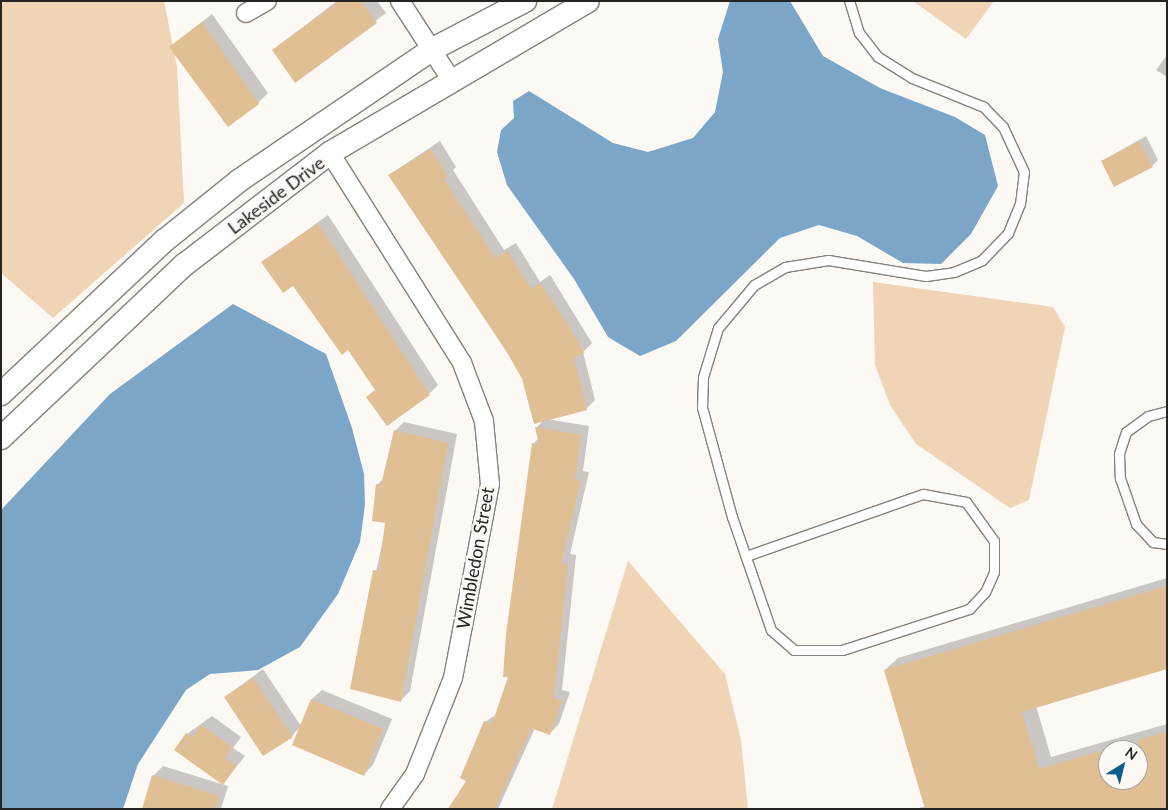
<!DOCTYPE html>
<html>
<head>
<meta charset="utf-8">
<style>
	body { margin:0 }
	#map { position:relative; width:1168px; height:810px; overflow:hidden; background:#fcf8f4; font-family:Lato,sans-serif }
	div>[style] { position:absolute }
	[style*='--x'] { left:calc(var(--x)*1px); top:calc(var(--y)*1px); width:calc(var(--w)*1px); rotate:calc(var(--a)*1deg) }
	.green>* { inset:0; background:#efd5b5 }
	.water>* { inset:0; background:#7ca6c8 }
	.shadow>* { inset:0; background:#0003 }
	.building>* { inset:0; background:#e0bf95 }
	.roads { filter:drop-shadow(1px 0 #85817e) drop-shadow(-1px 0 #85817e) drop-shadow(0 1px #85817e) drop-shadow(0 -1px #85817e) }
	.service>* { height:9px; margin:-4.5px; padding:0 4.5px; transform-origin:4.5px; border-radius:4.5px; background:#fff }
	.minor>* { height:18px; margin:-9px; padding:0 9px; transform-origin:9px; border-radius:9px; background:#fff }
	.tertiary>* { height:22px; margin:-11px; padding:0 11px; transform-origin:11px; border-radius:11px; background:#fff }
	span { translate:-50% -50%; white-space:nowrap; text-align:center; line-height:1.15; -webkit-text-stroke:5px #fcf8f4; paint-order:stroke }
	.street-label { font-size:18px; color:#262423 }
	.frame { position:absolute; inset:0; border:2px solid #262423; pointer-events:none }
	.north { position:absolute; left:1098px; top:740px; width:50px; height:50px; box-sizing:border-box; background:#fcf8f4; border:1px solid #a6a3a0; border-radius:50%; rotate:36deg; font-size:14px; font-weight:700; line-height:20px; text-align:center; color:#262423 }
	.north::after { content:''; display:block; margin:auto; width:18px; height:22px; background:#0c5c8f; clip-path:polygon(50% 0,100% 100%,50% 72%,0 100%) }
</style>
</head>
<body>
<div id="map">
	<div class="green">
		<div style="clip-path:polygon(1px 1px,164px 1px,177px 67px,184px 203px,53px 318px,1px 273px)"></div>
		<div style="clip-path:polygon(913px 1px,994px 1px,966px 39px)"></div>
		<div style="clip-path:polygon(873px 282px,1053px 307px,1065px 327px,1029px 500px,1010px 508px,916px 444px,890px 405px,875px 365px)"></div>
		<div style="clip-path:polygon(628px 561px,725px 674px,741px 740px,748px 809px,552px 809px)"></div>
	</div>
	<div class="water">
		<div style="clip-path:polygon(730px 1px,790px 1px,823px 56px,880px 88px,955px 117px,985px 135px,998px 186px,971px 234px,941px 264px,903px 263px,857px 236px,819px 225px,780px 238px,676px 341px,640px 356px,608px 337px,574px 279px,507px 185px,497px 152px,501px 130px,514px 118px,513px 101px,529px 91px,613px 143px,648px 152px,693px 138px,715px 112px,723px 72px,718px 39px)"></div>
		<div style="clip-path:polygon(233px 304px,326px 354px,352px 428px,364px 474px,365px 504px,360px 542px,338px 594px,300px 647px,258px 670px,210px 674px,186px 690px,138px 764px,123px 809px,1px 809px,1px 510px,110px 394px)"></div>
	</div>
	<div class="shadow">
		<div style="clip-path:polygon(337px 1px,377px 1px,386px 13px,296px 81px,273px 50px)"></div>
		<div style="clip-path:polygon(212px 14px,268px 93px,258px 103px,170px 47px)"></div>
		<div style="clip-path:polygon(1167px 55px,1167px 77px,1156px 70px)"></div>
		<div style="clip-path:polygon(1146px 136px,1158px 160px,1152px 166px,1102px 161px)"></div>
		<div style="clip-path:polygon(440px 141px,456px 167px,453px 170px,504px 250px,516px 243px,540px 282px,550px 275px,592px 343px,583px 352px,595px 400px,586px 409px,546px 419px,589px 426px,583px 471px,589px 472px,570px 554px,576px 555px,562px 690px,570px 692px,559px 724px,550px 733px,535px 728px,498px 809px,448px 809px,468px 781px,485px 722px,497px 714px,510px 676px,533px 444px,539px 438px,536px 428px,544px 420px,524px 378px,389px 175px)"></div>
		<div style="clip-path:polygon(328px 215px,438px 385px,429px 394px,368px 397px,376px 389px,348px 349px,293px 284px,263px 262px)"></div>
		<div style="clip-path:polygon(404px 422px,457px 434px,410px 691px,401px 700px,351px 688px,387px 521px,377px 485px,384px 478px,395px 431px)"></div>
		<div style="clip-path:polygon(evenodd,1167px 578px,1167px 668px,1036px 706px,1051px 757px,1167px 724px,1167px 809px,915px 809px,926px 806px,885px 670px,898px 658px,1167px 578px,1108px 750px,1138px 750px,1138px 780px,1108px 780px,1108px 750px)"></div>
		<div style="clip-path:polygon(263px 669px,301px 726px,312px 699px,322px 690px,392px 719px,373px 765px,363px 775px,300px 727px,292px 736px,225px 697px)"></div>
		<div style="clip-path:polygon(212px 716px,241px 737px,233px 748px,245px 756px,223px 784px,187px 734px)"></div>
		<div style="clip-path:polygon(163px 766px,228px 786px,221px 809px,146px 809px,153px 776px)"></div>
	</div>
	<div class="building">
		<div style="clip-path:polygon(339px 1px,361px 1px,377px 23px,295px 83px,272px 50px)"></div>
		<div style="clip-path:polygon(202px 22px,259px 104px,228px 127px,169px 47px)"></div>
		<div style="clip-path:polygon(1139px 141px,1153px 167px,1114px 187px,1101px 161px)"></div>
		<div style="clip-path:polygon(431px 149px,448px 177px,444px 179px,495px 258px,507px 251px,531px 289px,540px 283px,567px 323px,584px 353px,574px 358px,587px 410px,534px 424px,522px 379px,504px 347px,388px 175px)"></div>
		<div style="clip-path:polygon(318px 223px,430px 395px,387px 426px,366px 397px,375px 390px,348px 350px,342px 355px,293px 286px,283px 293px,261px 262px)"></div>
		<div style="clip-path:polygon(535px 427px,581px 435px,575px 480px,581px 481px,561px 563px,568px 564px,554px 698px,562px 701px,550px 735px,531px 728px,495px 809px,448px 809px,466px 781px,460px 778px,484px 721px,492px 724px,508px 677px,503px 677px,506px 634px,532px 443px,539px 445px)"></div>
		<div style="clip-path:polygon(394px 430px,448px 443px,401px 702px,350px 689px,373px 570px,379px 571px,385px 523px,372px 521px,376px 484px,381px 485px)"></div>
		<div style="clip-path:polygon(1167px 586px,1167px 669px,1022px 712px,1039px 769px,1108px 749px,1108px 780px,1138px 780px,1138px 740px,1167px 732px,1167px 809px,925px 809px,884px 670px)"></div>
		<div style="clip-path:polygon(253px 678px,293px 737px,263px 756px,224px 697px)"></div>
		<div style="clip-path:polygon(311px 699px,383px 729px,364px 776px,292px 745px)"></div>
		<div style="clip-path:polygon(201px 725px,232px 747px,225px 758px,236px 766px,223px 785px,174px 750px,186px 733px,192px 738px)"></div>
		<div style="clip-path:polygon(152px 775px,219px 796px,215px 809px,142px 809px)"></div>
	</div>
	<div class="roads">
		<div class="service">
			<div style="--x:1167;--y:411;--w:20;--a:165"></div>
			<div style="--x:1148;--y:416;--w:27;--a:144"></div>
			<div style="--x:1126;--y:432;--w:23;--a:108"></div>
			<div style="--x:1119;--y:454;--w:24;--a:88"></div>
			<div style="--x:1120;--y:478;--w:49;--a:70.8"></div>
			<div style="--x:1136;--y:524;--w:25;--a:47"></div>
			<div style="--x:1153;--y:542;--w:14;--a:8"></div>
			<div style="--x:746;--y:556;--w:188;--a:-19.3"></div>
			<div style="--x:923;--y:494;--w:44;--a:10.5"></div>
			<div style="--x:966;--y:502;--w:48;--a:54.3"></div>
			<div style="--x:994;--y:541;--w:31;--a:90"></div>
			<div style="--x:994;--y:572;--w:22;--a:114"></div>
			<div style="--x:985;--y:592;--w:23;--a:133"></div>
			<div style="--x:969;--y:609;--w:133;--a:162.1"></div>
			<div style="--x:842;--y:650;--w:48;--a:180"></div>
			<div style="--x:794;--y:650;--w:30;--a:-139"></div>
			<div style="--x:771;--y:630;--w:120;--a:-109"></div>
			<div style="--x:732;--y:517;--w:114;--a:-105.3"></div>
			<div style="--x:702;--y:407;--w:30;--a:-88"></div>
			<div style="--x:703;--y:377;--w:51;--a:-73"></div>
			<div style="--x:718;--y:328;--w:56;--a:-50.1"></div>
			<div style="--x:754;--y:285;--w:36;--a:-30"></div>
			<div style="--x:785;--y:267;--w:44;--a:-9.2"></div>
			<div style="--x:828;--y:260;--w:99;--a:9.3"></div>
			<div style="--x:926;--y:276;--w:28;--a:-8"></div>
			<div style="--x:954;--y:272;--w:30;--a:-23"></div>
			<div style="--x:982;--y:260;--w:37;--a:-46"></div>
			<div style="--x:1008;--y:233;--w:31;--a:-68"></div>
			<div style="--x:1020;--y:204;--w:32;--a:-83"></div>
			<div style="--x:1024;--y:172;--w:50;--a:-115"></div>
			<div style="--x:1003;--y:127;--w:28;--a:-134"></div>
			<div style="--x:984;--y:107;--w:78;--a:-158.1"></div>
			<div style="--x:912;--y:78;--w:40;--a:-148"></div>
			<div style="--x:878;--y:57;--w:31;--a:-128"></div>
			<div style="--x:859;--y:33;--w:34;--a:-107"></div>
		</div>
		<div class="minor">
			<div style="--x:400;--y:1;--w:92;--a:57"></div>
			<div style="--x:246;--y:13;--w:24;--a:-30"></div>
			<div style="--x:330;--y:153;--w:248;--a:57.8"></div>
			<div style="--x:462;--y:363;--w:62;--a:69.2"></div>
			<div style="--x:484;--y:421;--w:63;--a:84.6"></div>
			<div style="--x:490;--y:484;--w:197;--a:100.8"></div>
			<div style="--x:453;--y:678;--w:103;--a:111.6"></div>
			<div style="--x:415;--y:774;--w:43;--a:125.5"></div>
		</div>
		<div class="tertiary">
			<div style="--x:1;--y:394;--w:224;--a:-43.2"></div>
			<div style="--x:164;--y:241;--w:97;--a:-38.8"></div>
			<div style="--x:240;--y:180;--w:233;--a:-34.2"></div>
			<div style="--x:433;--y:49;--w:104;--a:-27.6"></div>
			<div style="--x:1;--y:438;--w:252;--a:-43.4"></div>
			<div style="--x:184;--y:265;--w:184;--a:-37.5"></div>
			<div style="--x:330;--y:153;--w:299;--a:-30.5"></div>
		</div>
	</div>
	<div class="street-label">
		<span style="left:276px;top:195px;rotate:-37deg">Lakeside Drive</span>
		<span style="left:475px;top:558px;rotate:-80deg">Wimbledon Street</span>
	</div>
	<div class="frame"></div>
	<div class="north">N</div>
</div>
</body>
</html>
